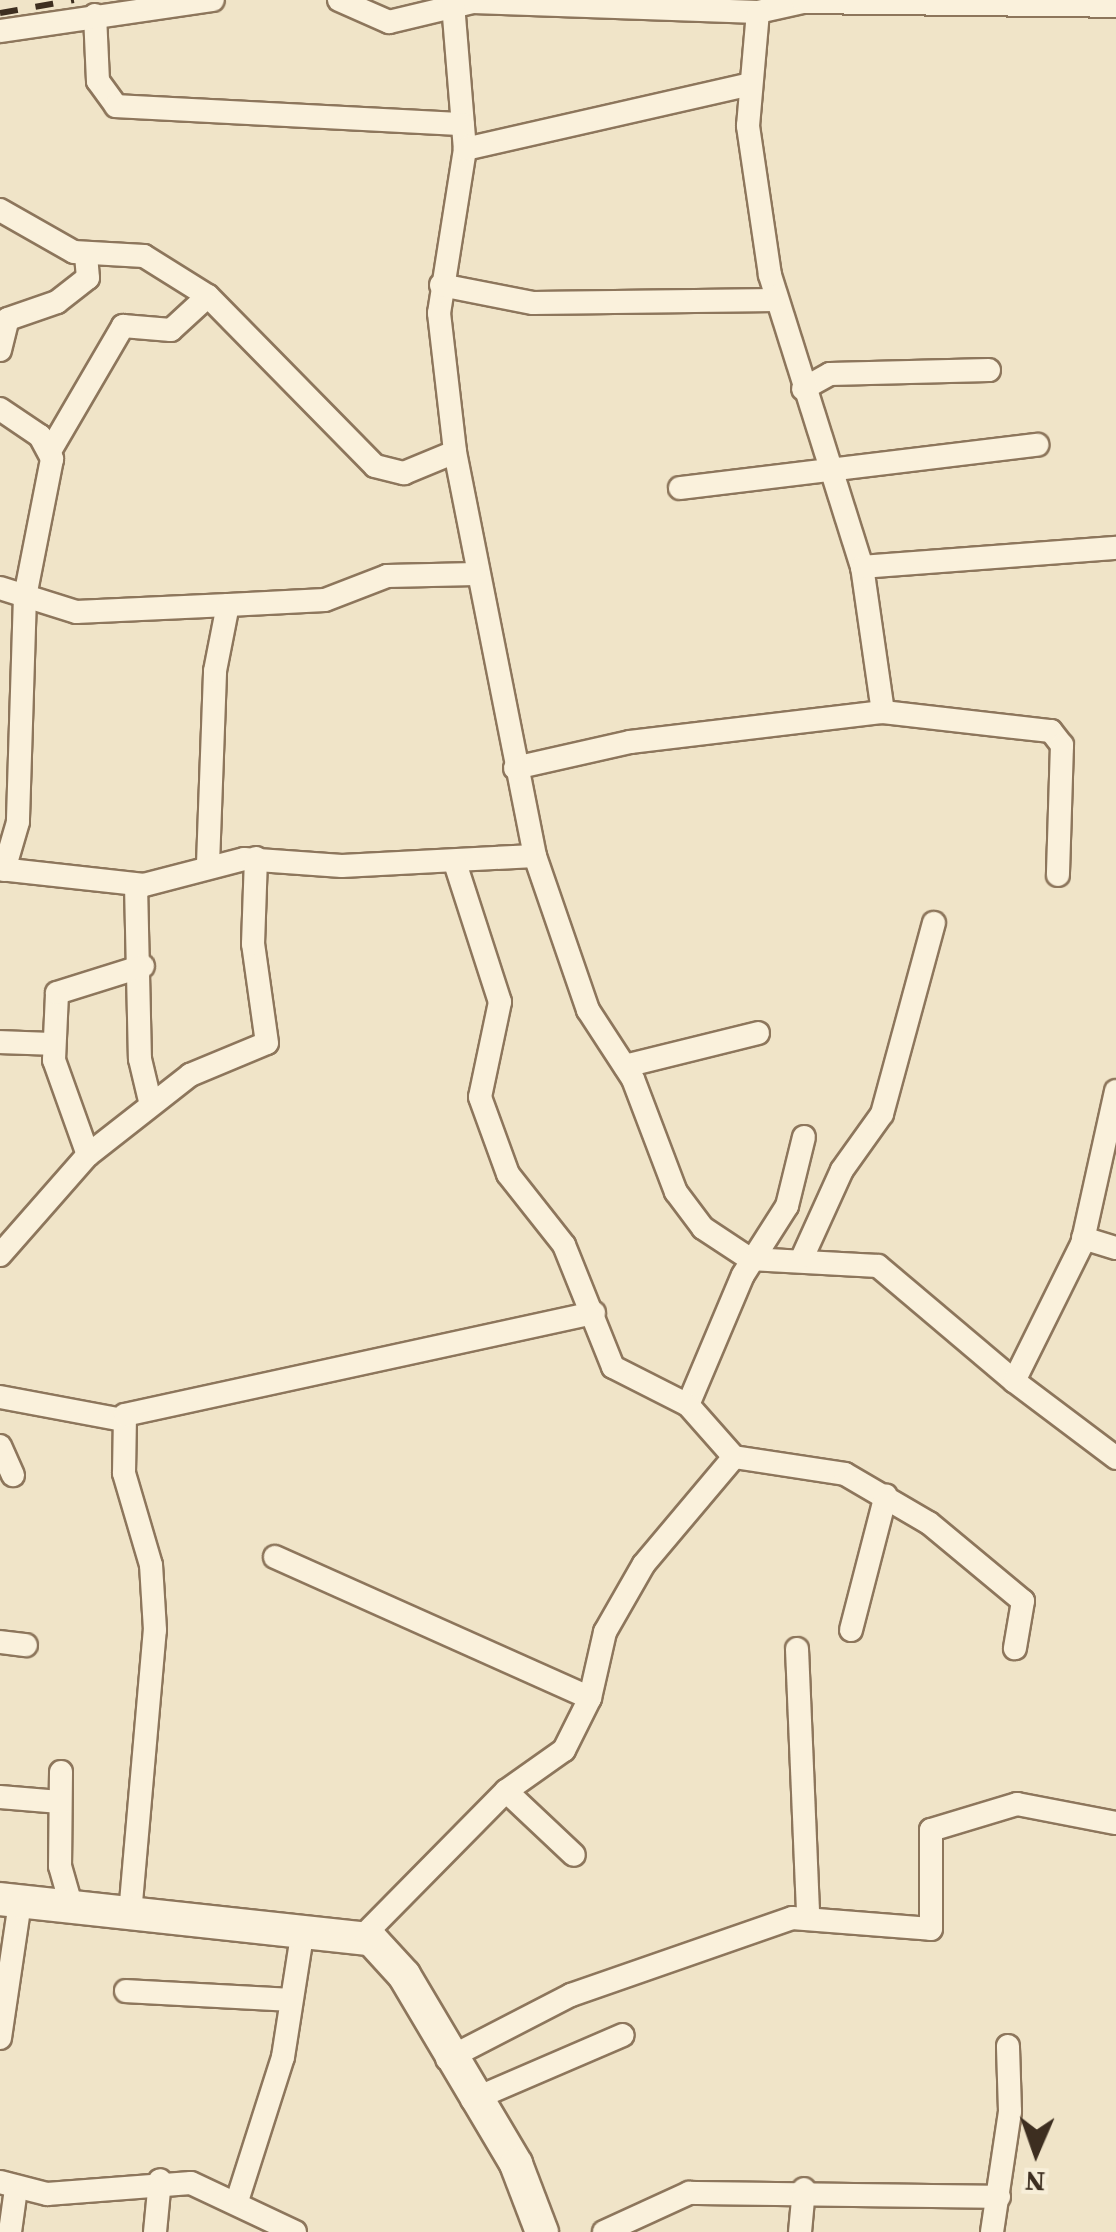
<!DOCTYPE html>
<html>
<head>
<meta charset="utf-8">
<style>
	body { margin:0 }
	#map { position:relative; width:1116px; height:2232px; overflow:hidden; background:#f0e4c8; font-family:"Source Serif 4",serif }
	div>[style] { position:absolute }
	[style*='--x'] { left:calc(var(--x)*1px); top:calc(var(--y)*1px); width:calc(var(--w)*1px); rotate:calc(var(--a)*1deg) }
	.roads { filter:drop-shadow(2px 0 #8d765c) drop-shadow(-2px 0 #8d765c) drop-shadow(0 2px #8d765c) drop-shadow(0 -2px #8d765c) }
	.street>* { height:22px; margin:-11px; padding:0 11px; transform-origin:11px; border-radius:11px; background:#faf1dc }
	.secondary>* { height:32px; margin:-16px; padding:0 16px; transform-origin:16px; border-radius:16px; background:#faf1dc }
	.rail>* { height:6px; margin-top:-3px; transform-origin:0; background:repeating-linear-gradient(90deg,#3d2e20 0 18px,transparent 0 36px) }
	span { translate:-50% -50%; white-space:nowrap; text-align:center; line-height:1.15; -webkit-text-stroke:8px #f7eed8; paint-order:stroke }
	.north { position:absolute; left:986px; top:2102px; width:100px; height:100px; -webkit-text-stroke:8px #f7eed8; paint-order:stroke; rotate:182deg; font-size:28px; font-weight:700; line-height:40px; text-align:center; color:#3d2e20 }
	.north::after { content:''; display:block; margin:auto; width:35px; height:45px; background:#3d2e20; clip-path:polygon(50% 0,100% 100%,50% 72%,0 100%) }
</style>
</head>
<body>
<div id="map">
	<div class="roads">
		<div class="street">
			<div style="--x:339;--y:0;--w:55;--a:23.7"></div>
			<div style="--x:389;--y:22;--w:86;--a:-13.4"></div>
			<div style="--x:473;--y:2;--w:285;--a:2"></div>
			<div style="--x:453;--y:4;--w:145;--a:85.3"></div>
			<div style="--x:465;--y:149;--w:166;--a:99"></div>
			<div style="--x:439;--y:313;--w:140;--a:83.4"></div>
			<div style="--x:455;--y:452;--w:412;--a:78.8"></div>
			<div style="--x:535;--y:856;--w:163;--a:71"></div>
			<div style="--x:588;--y:1010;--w:82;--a:56.9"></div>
			<div style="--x:633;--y:1079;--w:121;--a:69.2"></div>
			<div style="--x:676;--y:1192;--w:45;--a:53.1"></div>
			<div style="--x:703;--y:1228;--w:56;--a:33.4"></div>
			<div style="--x:750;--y:1259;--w:128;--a:3.1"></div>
			<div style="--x:878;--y:1266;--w:178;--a:40.2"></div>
			<div style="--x:95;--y:15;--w:66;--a:87.4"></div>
			<div style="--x:98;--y:81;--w:31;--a:54"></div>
			<div style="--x:116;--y:106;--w:347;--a:3"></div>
			<div style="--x:0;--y:31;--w:215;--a:-8.3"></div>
			<div style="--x:465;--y:149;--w:289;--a:-12.8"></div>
			<div style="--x:0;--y:210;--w:85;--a:29.6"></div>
			<div style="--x:74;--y:252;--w:70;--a:3.3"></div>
			<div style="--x:144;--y:256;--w:75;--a:32"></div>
			<div style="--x:208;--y:296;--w:238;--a:45.5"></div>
			<div style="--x:375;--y:466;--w:30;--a:14"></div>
			<div style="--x:404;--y:473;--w:55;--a:-22.4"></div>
			<div style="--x:441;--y:285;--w:94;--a:11.1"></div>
			<div style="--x:533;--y:303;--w:243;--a:-0.7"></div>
			<div style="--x:0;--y:350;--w:32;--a:-76"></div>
			<div style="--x:8;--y:319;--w:52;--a:-19.1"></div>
			<div style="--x:57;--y:302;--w:39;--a:-38"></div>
			<div style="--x:88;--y:278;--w:25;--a:-95"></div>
			<div style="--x:803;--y:389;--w:31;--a:-29"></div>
			<div style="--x:830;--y:374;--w:159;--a:-1.4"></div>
			<div style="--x:0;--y:409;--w:48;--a:34"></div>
			<div style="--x:40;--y:436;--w:26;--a:62"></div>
			<div style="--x:52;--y:459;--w:140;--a:101.1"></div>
			<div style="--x:25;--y:596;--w:226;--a:91.8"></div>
			<div style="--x:18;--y:822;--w:50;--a:106.3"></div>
			<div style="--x:50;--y:451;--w:145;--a:-59.7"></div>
			<div style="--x:123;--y:326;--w:48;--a:4.8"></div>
			<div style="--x:171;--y:330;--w:50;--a:-42.6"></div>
			<div style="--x:680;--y:488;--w:360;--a:-6.9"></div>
			<div style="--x:862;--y:567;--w:306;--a:-107.5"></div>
			<div style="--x:770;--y:275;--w:151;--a:-98.4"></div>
			<div style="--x:748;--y:126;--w:114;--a:-85"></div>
			<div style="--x:758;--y:12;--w:46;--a:-12.5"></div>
			<div style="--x:803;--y:2;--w:313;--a:0.7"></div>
			<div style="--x:0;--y:588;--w:80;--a:17.5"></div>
			<div style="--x:76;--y:612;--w:152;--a:-2.6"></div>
			<div style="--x:883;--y:712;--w:147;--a:-98.2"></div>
			<div style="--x:862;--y:567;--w:255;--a:-4.3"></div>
			<div style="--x:515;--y:768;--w:118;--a:-12.7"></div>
			<div style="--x:630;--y:742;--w:255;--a:-6.8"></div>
			<div style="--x:883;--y:712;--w:169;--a:6.5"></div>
			<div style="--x:1051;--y:731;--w:18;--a:52"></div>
			<div style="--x:1062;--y:745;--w:130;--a:91.8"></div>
			<div style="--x:208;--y:864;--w:193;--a:-87.9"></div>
			<div style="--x:215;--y:671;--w:67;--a:-78.9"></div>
			<div style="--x:228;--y:605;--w:97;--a:-3"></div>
			<div style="--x:325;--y:600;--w:66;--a:-21.2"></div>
			<div style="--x:387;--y:576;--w:89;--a:-1.3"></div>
			<div style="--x:0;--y:869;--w:145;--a:6.3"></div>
			<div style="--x:144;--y:885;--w:103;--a:-14.6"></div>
			<div style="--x:244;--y:859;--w:98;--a:4.1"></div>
			<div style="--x:342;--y:866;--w:193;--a:-3"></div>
			<div style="--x:136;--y:885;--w:174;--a:88.7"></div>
			<div style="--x:140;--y:1059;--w:47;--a:76.6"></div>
			<div style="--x:0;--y:1042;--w:54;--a:2.1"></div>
			<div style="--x:625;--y:1066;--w:137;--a:-13.9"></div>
			<div style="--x:1116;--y:1091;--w:157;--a:102.5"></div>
			<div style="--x:1082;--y:1244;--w:153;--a:116.4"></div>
			<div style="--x:1014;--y:1381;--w:128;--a:37"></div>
			<div style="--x:88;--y:1155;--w:130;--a:-38.1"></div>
			<div style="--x:190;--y:1075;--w:83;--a:-22.6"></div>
			<div style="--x:267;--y:1043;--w:100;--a:-98"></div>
			<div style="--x:253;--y:944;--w:86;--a:-88"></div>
			<div style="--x:1083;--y:1238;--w:34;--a:17"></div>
			<div style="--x:0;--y:1255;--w:133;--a:-48.7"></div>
			<div style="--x:88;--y:1155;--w:101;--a:-109.7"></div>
			<div style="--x:54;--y:1060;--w:67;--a:-87.4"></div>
			<div style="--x:57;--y:993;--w:90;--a:-17.4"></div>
			<div style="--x:803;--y:1256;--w:94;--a:-65.6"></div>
			<div style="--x:842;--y:1170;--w:69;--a:-54.5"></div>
			<div style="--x:882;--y:1114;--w:198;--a:-74.8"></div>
			<div style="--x:0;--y:1397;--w:125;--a:10.6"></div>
			<div style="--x:688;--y:1405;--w:141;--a:-67.1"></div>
			<div style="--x:743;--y:1275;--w:82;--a:-57.5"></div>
			<div style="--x:787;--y:1206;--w:71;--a:-76.2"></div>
			<div style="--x:0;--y:1446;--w:32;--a:66"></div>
			<div style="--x:734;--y:1457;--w:112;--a:8.7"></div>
			<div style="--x:845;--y:1474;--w:97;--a:30.3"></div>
			<div style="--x:929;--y:1523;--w:122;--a:39.7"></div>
			<div style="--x:1023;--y:1601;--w:48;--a:99.7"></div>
			<div style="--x:275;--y:1557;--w:345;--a:24.1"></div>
			<div style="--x:851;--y:1630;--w:139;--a:-75.5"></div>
			<div style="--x:0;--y:1642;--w:26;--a:7"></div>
			<div style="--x:797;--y:1649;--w:266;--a:87.6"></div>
			<div style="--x:61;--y:1772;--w:94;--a:90.6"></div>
			<div style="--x:60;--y:1866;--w:44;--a:74.1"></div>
			<div style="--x:506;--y:1791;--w:93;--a:43.3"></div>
			<div style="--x:0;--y:1797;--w:60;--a:4.8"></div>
			<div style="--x:130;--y:1914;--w:285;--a:-85"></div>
			<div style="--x:155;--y:1630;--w:65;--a:-93.5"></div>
			<div style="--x:151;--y:1565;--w:96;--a:-106.4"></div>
			<div style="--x:124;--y:1473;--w:58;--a:-89"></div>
			<div style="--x:125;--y:1415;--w:480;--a:-12.3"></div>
			<div style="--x:363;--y:1936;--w:204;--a:-45.4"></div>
			<div style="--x:506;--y:1791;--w:71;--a:-35.3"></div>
			<div style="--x:564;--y:1750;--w:58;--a:-63.4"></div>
			<div style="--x:590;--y:1698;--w:68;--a:-77.2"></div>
			<div style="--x:605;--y:1632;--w:78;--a:-60.2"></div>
			<div style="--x:644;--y:1564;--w:140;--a:-49.9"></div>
			<div style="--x:734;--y:1457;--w:69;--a:-131.5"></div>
			<div style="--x:688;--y:1405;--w:84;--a:-153.1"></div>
			<div style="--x:613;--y:1367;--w:131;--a:-111.9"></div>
			<div style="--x:564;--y:1245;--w:90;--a:-128.3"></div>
			<div style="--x:508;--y:1174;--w:82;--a:-110"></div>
			<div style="--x:480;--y:1097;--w:97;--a:-78.1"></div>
			<div style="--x:500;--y:1002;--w:146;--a:-107.9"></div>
			<div style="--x:126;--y:1991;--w:165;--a:3.1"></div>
			<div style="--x:0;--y:2038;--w:137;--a:-81.6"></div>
			<div style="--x:447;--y:2059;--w:140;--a:-27.3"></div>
			<div style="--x:571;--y:1995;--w:234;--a:-19.2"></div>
			<div style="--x:792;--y:1918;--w:139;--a:4.5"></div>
			<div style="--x:931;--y:1929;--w:99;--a:-90"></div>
			<div style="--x:931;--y:1830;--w:90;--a:-16.8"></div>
			<div style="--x:1017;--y:1804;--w:101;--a:10.9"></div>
			<div style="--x:472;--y:2100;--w:164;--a:-23.3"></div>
			<div style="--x:0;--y:2182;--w:49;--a:14.3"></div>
			<div style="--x:47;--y:2194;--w:144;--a:-4.4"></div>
			<div style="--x:191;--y:2183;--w:115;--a:25.2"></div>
			<div style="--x:238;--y:2198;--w:148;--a:-72.3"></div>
			<div style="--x:283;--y:2057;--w:129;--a:-81.1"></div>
			<div style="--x:10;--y:2232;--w:43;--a:-82.1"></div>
			<div style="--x:155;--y:2232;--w:52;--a:-84.5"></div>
			<div style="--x:604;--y:2232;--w:94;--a:-24.6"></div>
			<div style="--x:689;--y:2193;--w:310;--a:0.7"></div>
			<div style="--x:800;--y:2232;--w:43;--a:-84.7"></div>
			<div style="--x:992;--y:2232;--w:122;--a:-81.5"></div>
			<div style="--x:1010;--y:2111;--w:65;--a:-91.8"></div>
		</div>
		<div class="secondary">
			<div style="--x:0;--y:1899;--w:373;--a:6.2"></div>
			<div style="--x:371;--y:1939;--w:49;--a:47.5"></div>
			<div style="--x:404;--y:1975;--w:220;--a:59.3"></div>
			<div style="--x:516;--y:2164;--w:73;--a:69.1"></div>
		</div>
	</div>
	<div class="rail">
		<div style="--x:0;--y:13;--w:75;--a:-10"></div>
	</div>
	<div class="north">N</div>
</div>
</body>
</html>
